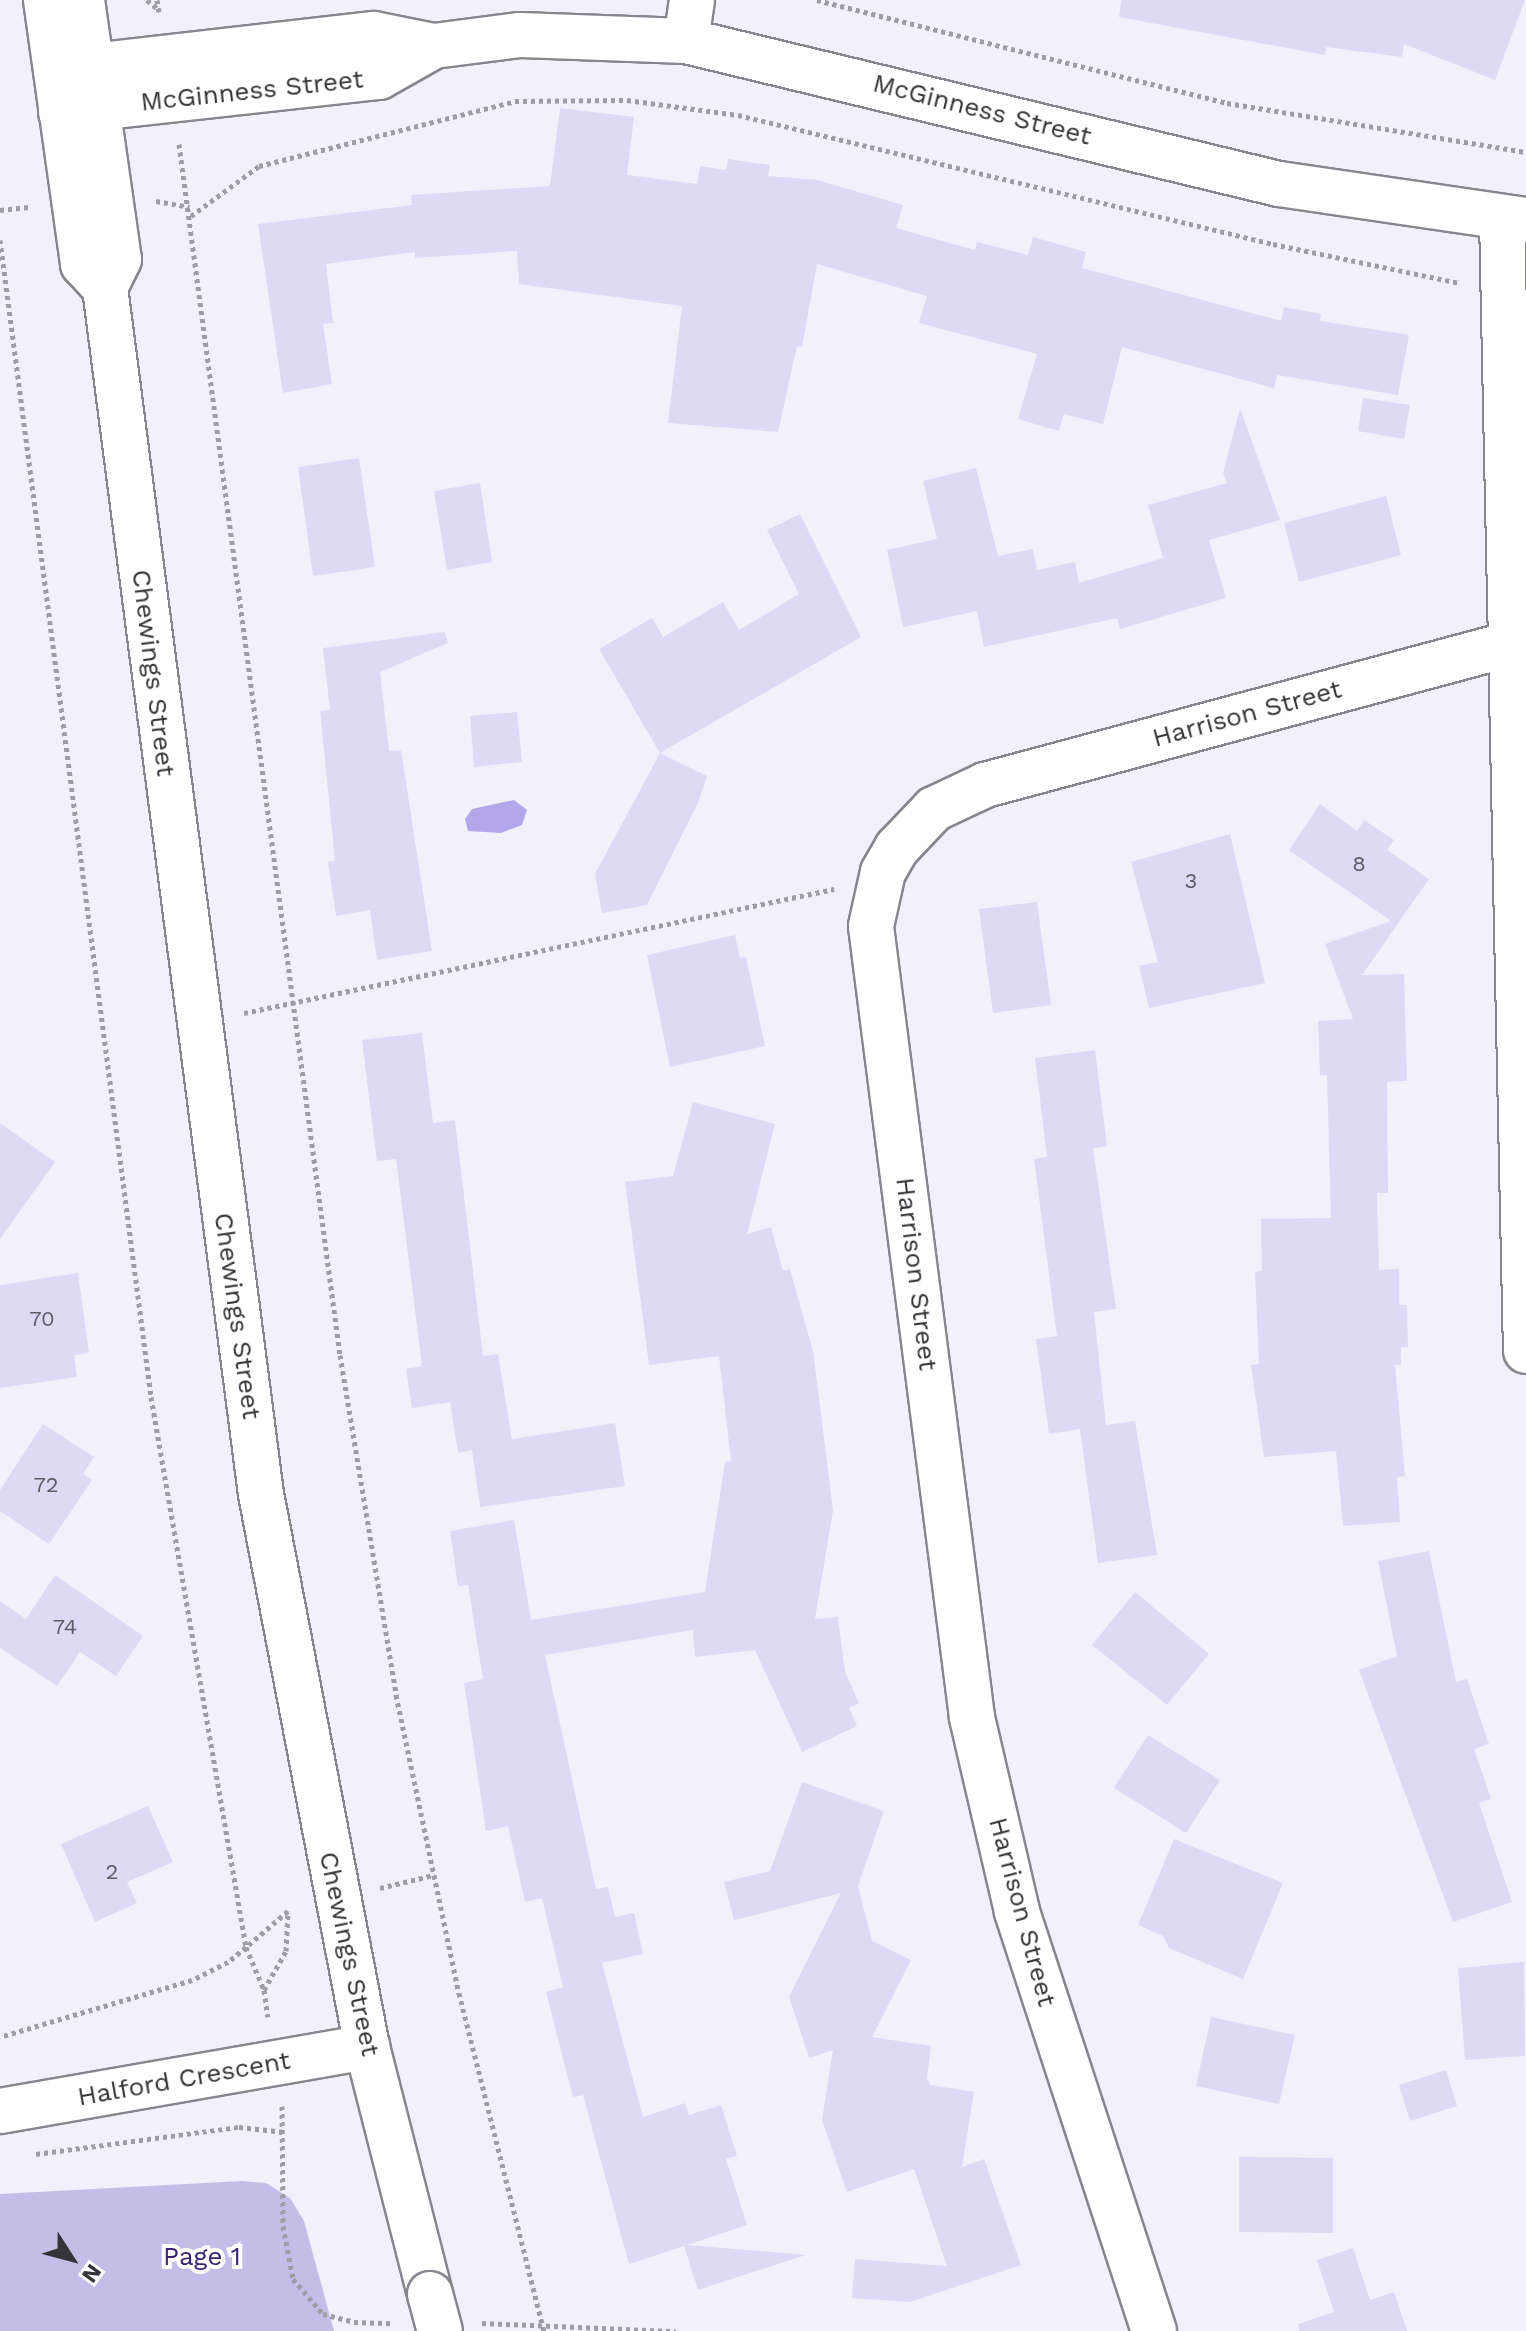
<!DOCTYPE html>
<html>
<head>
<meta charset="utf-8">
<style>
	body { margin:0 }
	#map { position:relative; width:1526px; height:2331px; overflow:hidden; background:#f2f0fb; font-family:"Work Sans",sans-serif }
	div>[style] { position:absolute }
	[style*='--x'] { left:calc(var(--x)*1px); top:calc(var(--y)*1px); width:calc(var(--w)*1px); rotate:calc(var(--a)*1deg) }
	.green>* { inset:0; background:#c3bde7 }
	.water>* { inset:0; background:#b3a7e9 }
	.building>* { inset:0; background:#dedaf5 }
	.path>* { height:5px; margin-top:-2.5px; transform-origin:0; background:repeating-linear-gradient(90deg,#9e9ca4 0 4px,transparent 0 8px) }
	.roads { filter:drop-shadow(2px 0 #87858f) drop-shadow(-2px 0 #87858f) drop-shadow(0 2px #87858f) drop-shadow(0 -2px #87858f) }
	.minor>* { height:44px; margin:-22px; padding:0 22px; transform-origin:22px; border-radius:22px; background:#fff }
	.bridges { filter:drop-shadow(2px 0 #87858f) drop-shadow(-2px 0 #87858f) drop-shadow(0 2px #87858f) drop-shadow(0 -2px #87858f) }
	.minor-bridge>* { height:44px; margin:-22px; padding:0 22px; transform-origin:22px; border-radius:22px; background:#fff }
	span { translate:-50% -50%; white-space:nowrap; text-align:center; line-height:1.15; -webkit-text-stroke:8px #fff; paint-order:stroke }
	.number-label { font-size:22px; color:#5e5d66 }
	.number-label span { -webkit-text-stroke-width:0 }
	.street-label { font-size:26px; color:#343337 }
	.park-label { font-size:26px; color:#39236e }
	.north { position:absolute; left:32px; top:2219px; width:80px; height:80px; -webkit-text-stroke:6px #fff; paint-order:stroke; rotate:126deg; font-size:22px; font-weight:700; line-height:32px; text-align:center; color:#343337 }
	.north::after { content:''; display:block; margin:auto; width:28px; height:36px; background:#343337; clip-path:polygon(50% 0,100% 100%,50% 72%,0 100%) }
</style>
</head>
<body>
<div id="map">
	<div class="green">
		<div style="clip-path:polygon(242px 2181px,266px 2183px,290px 2198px,304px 2221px,334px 2331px,0 2331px,0 2194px)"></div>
	</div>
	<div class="water">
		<div style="clip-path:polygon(514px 800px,527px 810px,522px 825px,501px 833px,468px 831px,465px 819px,472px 809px)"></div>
	</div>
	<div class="building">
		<div style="clip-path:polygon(1121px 0,1525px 0,1495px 80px,1404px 44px,1402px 57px,1326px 47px,1325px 55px,1119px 17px)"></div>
		<div style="clip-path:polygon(560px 108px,634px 117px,627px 175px,697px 184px,700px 166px,726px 170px,728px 159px,770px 165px,768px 176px,817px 180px,903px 205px,896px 228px,975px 250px,977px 242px,1028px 255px,1033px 237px,1086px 252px,1082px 268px,1281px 321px,1284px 307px,1321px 314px,1320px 321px,1409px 335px,1398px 395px,1277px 375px,1274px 388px,1122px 347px,1103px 424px,1064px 414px,1059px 431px,1018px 419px,1037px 354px,919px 323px,927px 296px,817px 264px,802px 347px,797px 346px,778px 432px,668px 423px,682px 306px,519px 284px,517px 251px,415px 258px,415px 252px,326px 264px,333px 323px,323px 324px,332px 384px,283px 393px,258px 224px,412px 205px,411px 195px,550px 186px)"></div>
		<div style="clip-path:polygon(1363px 398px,1410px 405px,1404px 439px,1358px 431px)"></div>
		<div style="clip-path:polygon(1240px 408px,1280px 520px,1209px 540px,1226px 598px,1120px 629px,1117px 618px,984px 647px,977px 611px,903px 627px,887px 550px,937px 539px,923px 481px,976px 468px,998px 556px,1033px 549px,1037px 570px,1075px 562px,1079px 583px,1163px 558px,1148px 505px,1227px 483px,1223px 473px)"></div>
		<div style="clip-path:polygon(359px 458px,375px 567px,313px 576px,298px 467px)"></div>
		<div style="clip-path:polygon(480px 483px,492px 562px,447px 570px,434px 491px)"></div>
		<div style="clip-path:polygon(1386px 496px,1401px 555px,1299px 582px,1284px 523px)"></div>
		<div style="clip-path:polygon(800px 514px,861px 637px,660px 753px,707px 776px,698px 803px,647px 905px,602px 913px,595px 874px,660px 753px,599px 649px,652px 618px,663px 637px,723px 602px,739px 630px,799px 594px,767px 530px)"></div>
		<div style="clip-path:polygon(445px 632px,448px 643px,380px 672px,389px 751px,401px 750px,432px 951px,377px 960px,370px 910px,336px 916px,328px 862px,335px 861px,320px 711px,330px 710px,323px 648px)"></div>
		<div style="clip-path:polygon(517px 712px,522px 762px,474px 767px,470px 716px)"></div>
		<div style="clip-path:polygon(1320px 804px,1357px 831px,1364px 820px,1394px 840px,1387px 850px,1429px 879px,1362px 975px,1404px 974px,1407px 1081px,1387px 1082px,1388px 1193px,1377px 1193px,1379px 1270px,1399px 1269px,1399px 1305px,1407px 1305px,1408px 1347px,1401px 1347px,1401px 1365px,1395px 1365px,1405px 1476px,1397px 1477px,1400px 1522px,1343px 1526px,1336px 1451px,1264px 1457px,1251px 1365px,1259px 1364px,1255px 1272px,1262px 1271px,1261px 1219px,1331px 1218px,1327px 1075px,1320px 1075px,1318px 1021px,1353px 1019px,1325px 944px,1391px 921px,1289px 850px)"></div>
		<div style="clip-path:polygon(1230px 834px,1265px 983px,1149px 1008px,1139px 966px,1158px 962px,1131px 862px)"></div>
		<div style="clip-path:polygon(1037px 902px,1051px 1005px,993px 1013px,979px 909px)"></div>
		<div style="clip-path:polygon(735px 935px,740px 958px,746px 957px,765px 1046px,670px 1067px,647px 955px)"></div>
		<div style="clip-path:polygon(422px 1033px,433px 1123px,455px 1120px,483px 1356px,498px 1354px,512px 1439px,615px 1423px,625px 1486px,480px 1507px,472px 1450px,458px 1453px,450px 1402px,412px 1408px,406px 1369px,422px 1366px,396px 1159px,377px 1161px,362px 1040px)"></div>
		<div style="clip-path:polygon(1095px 1050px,1107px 1146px,1093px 1148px,1116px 1309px,1094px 1312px,1106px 1425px,1135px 1421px,1157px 1555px,1098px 1563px,1080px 1429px,1049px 1434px,1036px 1339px,1057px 1336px,1034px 1159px,1047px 1157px,1035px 1058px)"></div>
		<div style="clip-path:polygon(693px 1102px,775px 1124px,747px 1234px,771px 1227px,783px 1271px,790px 1269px,813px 1351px,833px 1511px,815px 1619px,838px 1617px,845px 1672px,859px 1703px,849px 1708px,857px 1726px,802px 1752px,755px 1650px,695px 1657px,693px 1630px,545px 1655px,596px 1889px,608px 1887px,615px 1917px,634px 1913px,643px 1954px,602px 1963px,643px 2117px,685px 2103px,689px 2115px,721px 2105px,737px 2156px,726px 2159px,747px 2225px,687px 2245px,806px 2255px,698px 2290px,684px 2246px,629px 2264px,583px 2095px,573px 2097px,546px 1992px,563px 1987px,542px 1898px,525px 1902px,508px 1826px,486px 1831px,464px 1683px,483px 1679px,468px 1585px,458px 1586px,450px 1531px,514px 1520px,531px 1620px,705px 1592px,725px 1462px,731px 1461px,719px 1356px,649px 1365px,625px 1182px,673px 1176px)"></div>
		<div style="clip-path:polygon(0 1123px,55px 1162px,0 1239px)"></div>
		<div style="clip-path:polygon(78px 1273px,89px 1353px,74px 1355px,77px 1377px,0 1388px,0 1285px)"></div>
		<div style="clip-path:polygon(43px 1424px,94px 1457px,83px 1474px,92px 1480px,49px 1544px,0 1511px,0 1490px)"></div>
		<div style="clip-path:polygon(1429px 1551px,1456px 1682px,1467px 1679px,1489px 1744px,1474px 1749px,1491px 1799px,1479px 1803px,1512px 1902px,1453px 1922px,1359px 1670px,1397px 1656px,1378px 1561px)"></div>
		<div style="clip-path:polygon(55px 1575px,143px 1636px,116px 1676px,80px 1652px,57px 1686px,0 1648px,0 1601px,26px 1619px)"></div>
		<div style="clip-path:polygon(1135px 1592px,1209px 1654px,1167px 1705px,1092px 1645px)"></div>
		<div style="clip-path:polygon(1148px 1735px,1220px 1780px,1186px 1833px,1114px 1788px)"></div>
		<div style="clip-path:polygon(802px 1782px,884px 1811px,858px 1886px,872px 1941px,911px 1960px,872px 2037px,931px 2046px,927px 2079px,931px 2085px,974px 2092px,962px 2167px,984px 2159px,1021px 2265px,910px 2302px,852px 2298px,855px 2259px,947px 2266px,914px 2169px,847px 2192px,822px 2120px,833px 2050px,809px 2058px,789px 1997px,841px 1893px,734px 1920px,724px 1882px,770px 1871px)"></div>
		<div style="clip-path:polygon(148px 1806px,173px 1862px,127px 1882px,137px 1903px,95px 1922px,61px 1844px)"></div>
		<div style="clip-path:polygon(1174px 1839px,1283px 1883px,1243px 1979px,1169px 1948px,1163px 1936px,1138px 1925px)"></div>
		<div style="clip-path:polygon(1524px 1962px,1525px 2056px,1465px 2060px,1458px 1968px)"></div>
		<div style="clip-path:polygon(1211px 2017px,1295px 2035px,1279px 2104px,1196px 2086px)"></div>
		<div style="clip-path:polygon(1446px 2070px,1457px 2106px,1410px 2121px,1399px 2085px)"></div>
		<div style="clip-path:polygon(1239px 2157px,1333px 2158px,1333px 2233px,1239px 2232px)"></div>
		<div style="clip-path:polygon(1353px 2248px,1370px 2300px,1394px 2292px,1407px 2331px,1299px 2331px,1298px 2324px,1334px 2312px,1317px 2260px)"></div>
	</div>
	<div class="path">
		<div style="--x:147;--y:0;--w:17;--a:40"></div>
		<div style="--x:157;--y:0;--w:12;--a:81"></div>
		<div style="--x:817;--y:0;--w:423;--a:14.1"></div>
		<div style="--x:1227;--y:103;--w:303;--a:9.3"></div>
		<div style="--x:179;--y:144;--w:1222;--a:82.43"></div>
		<div style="--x:340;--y:1355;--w:345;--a:80.6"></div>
		<div style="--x:396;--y:1695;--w:305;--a:78.1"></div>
		<div style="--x:459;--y:1993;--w:349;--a:75.9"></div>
		<div style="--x:156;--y:201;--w:34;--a:10"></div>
		<div style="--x:0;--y:210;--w:31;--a:-6"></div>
		<div style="--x:191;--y:216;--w:84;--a:-36.3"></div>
		<div style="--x:259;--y:166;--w:264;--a:-14.2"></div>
		<div style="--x:515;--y:101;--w:112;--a:-0.5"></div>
		<div style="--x:627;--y:100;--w:112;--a:7.7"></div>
		<div style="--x:738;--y:115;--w:550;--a:13.56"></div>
		<div style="--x:1273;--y:244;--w:190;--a:11.8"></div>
		<div style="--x:0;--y:240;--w:1167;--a:82.56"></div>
		<div style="--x:151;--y:1397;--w:558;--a:80.2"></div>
		<div style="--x:246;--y:1947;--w:47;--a:67.3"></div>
		<div style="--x:264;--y:1990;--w:45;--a:-60.6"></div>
		<div style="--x:286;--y:1951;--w:40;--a:-87.1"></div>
		<div style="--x:288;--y:1911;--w:55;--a:139.4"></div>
		<div style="--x:246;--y:1947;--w:23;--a:140"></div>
		<div style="--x:228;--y:1962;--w:40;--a:153.4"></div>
		<div style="--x:192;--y:1980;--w:200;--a:163.5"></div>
		<div style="--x:244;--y:1013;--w:603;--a:-11.87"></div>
		<div style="--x:380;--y:1888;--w:56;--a:-13.5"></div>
		<div style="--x:264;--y:1990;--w:27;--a:82"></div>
		<div style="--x:282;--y:2106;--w:120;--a:89.5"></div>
		<div style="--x:283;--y:2226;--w:54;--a:79.3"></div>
		<div style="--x:293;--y:2279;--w:46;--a:49.4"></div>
		<div style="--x:323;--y:2314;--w:32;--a:14"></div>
		<div style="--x:354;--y:2322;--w:38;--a:2"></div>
		<div style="--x:36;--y:2154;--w:205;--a:-7.6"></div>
		<div style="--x:239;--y:2127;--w:46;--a:6.2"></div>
		<div style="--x:482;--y:2323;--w:194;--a:2.4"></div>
	</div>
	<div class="roads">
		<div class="minor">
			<div style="--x:46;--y:0;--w:267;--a:82"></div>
			<div style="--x:83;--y:264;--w:33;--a:47"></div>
			<div style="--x:82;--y:0;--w:262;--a:81.9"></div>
			<div style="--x:119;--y:259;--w:32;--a:116"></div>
			<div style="--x:105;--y:288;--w:1216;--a:82.63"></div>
			<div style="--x:261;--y:1494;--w:563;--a:79.15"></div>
			<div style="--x:367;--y:2047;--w:255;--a:75.7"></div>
			<div style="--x:686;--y:41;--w:41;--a:-81.7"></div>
			<div style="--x:56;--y:70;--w:320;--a:-6.5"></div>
			<div style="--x:374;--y:34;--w:61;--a:11.3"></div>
			<div style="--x:434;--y:46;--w:87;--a:-7.3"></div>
			<div style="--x:520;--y:35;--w:166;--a:2.1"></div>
			<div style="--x:686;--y:41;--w:610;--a:13.56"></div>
			<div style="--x:1279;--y:184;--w:250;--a:8.3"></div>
			<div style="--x:61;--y:112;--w:320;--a:-6.3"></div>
			<div style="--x:379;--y:77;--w:63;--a:-29.4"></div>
			<div style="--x:1502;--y:218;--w:1133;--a:88.79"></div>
			<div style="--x:0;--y:2111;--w:373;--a:-9.9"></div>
			<div style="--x:1154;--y:2331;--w:442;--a:-108.1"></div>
			<div style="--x:1017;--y:1911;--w:199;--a:-103.1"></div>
			<div style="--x:972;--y:1717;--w:797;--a:-97.28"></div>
			<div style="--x:871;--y:926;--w:55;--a:-77.5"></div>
			<div style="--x:883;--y:872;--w:28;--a:-60"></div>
			<div style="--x:897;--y:848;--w:54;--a:-46.5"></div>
			<div style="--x:934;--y:809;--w:56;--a:-25.2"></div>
			<div style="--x:985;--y:785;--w:544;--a:-15.03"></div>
		</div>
	</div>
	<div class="bridges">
		<div class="minor-bridge">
			<div style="--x:430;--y:2294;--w:38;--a:75"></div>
		</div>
	</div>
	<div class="number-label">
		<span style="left:1359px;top:864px">8</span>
		<span style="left:1191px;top:881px">3</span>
		<span style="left:42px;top:1319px">70</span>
		<span style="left:46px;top:1485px">72</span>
		<span style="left:65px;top:1627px">74</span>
		<span style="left:112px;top:1872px">2</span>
	</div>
	<div class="street-label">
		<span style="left:252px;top:91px;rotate:-6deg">McGinness Street</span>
		<span style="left:982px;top:110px;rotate:14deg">McGinness Street</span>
		<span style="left:153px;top:673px;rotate:83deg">Chewings Street</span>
		<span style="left:1247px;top:714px;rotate:-15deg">Harrison Street</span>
		<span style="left:916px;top:1274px;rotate:83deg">Harrison Street</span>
		<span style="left:237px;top:1316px;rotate:82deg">Chewings Street</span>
		<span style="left:1022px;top:1912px;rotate:75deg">Harrison Street</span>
		<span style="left:349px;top:1954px;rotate:78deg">Chewings Street</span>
		<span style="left:184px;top:2079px;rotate:-10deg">Halford Crescent</span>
	</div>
	<div class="park-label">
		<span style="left:202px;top:2257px">Page 1</span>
	</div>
	<div class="north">N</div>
</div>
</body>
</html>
